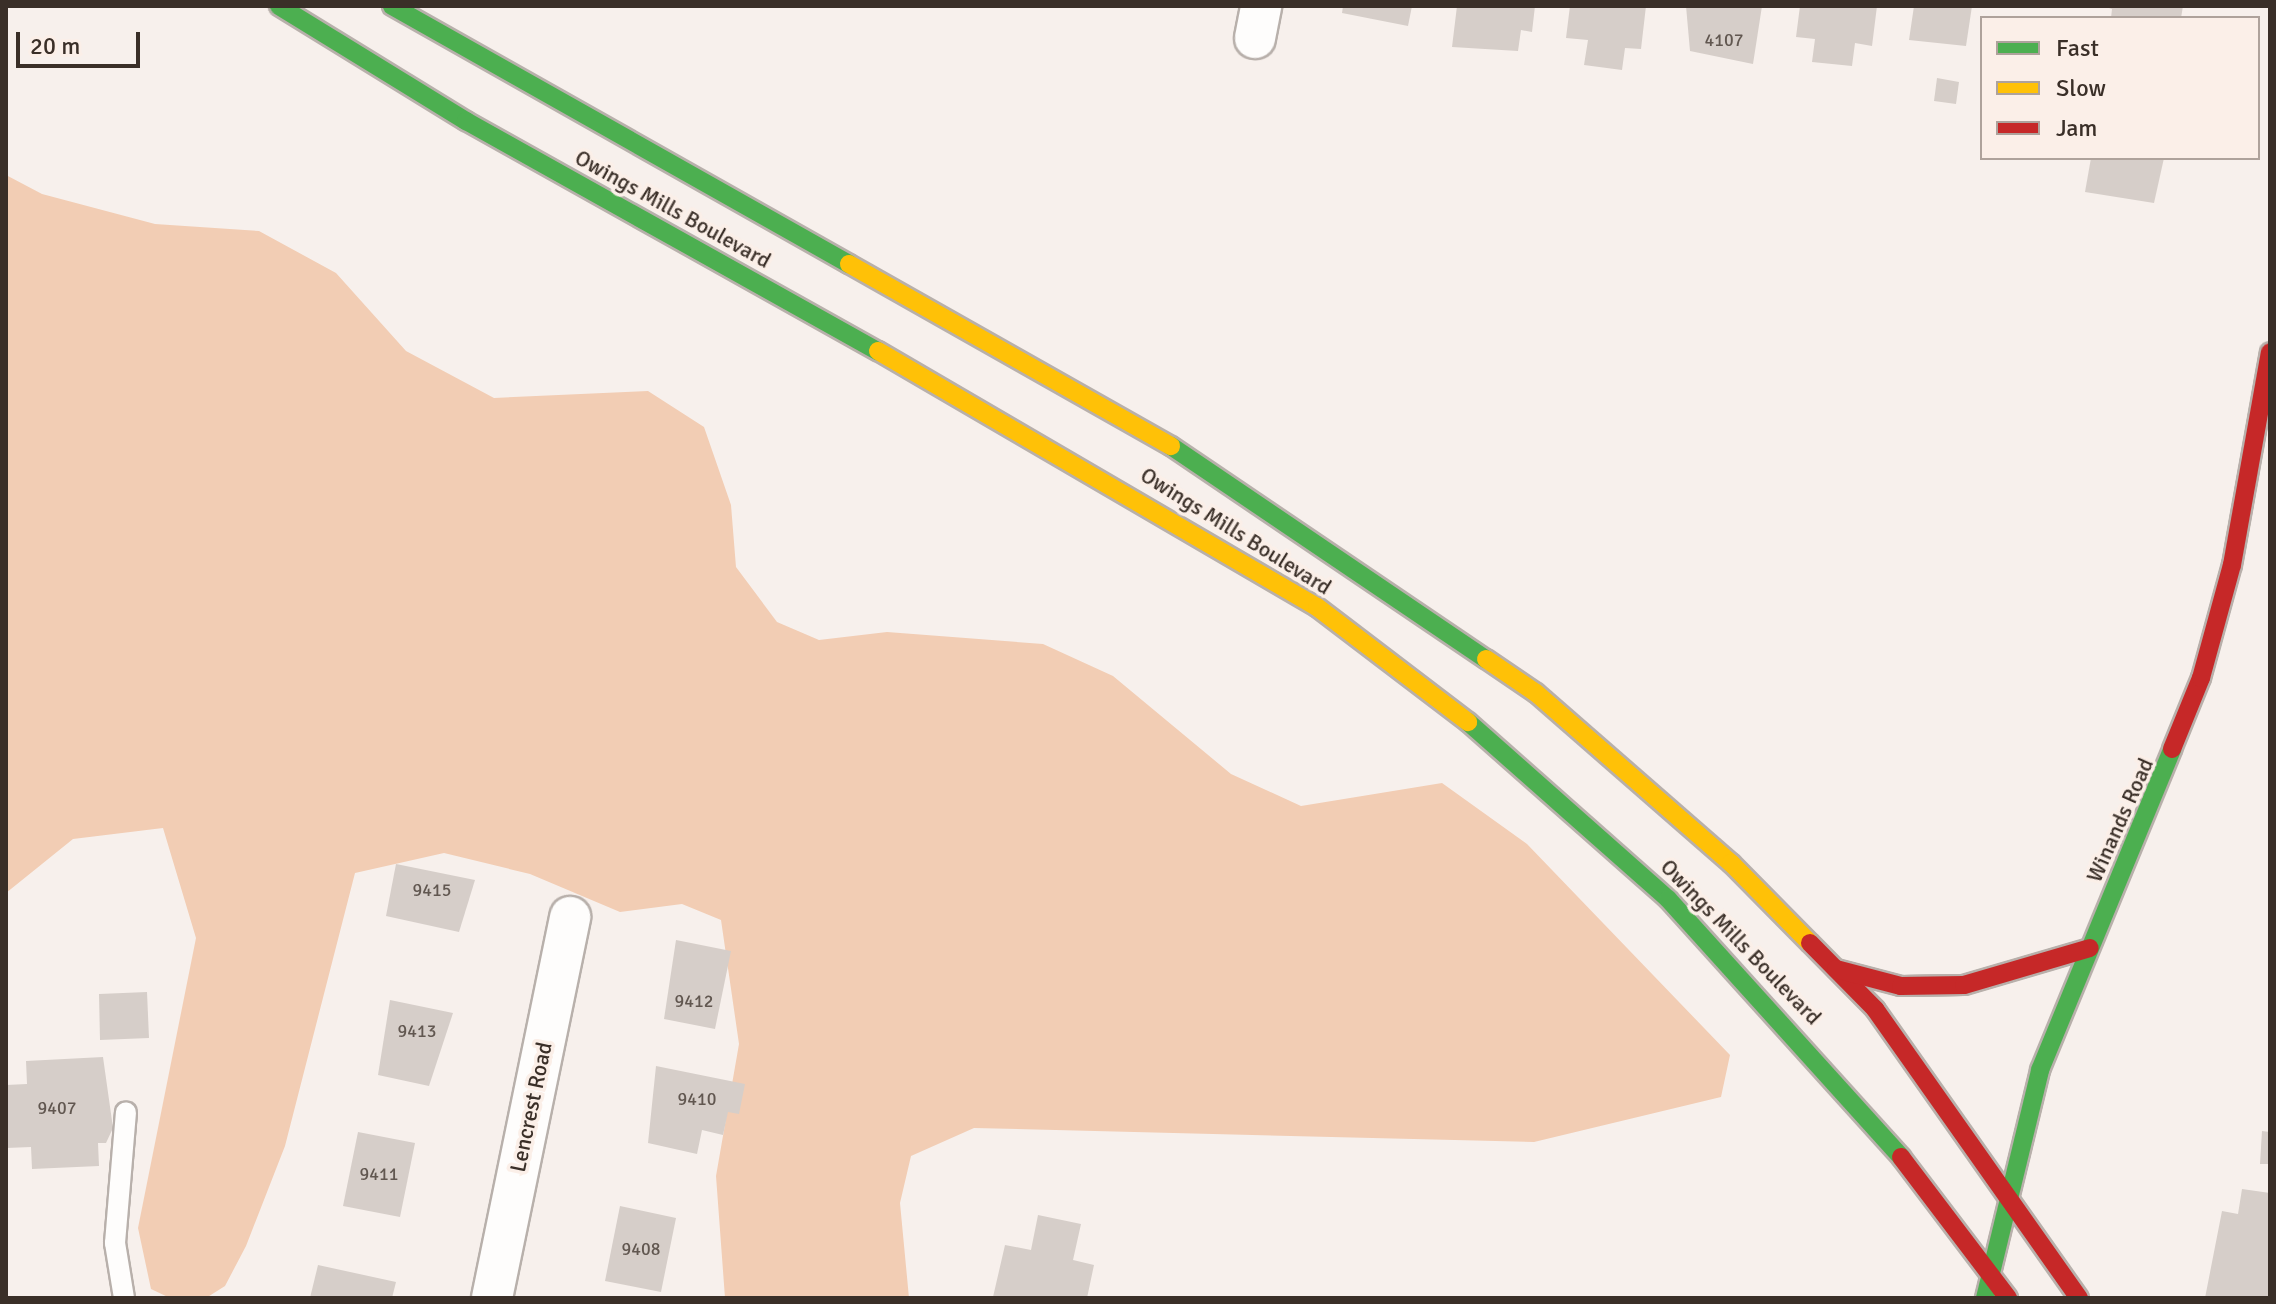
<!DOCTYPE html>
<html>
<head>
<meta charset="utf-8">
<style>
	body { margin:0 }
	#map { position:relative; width:2276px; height:1304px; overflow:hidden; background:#f7f0ec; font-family:Signika,sans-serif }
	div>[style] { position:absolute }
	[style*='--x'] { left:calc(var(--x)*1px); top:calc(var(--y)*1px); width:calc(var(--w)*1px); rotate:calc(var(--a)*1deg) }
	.green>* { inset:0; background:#f2cdb4 }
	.building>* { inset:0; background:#d6cec9 }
	.roads { filter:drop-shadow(2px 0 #b8b0ab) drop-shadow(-2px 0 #b8b0ab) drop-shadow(0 2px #b8b0ab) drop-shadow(0 -2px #b8b0ab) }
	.lane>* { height:20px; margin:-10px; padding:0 10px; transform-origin:10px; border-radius:10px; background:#fefdfc }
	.street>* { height:40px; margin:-20px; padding:0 20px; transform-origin:20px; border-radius:20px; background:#fefdfc }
	.fast>* { height:18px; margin:-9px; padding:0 9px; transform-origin:9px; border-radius:9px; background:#4caf50 }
	.slow>* { height:18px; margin:-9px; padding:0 9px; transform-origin:9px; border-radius:9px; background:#ffc107 }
	.jam>* { height:18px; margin:-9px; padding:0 9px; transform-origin:9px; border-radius:9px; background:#c62828 }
	span { translate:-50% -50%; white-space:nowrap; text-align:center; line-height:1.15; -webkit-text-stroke:7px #fbefe8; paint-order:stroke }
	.number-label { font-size:18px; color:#615750 }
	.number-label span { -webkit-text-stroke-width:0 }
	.street-label { font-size:22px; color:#3a2f28 }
	.frame { position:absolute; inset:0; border:8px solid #3a2f28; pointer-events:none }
	.legend { position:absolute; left:1980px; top:16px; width:280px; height:144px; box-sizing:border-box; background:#fbefe8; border:2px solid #aea29b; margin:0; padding:10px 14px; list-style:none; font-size:24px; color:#3a2f28 }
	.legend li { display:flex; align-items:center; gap:16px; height:40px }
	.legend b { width:40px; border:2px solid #aea29b }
	.scale { position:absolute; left:16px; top:32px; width:124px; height:36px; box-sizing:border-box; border:4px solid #3a2f28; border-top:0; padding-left:10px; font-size:24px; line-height:28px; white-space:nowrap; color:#3a2f28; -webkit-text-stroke:6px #fbefe8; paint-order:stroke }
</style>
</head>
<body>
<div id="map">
	<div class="green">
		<div style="clip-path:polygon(6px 175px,42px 194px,155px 224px,259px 231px,336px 273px,406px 351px,494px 398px,648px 391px,704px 427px,731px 505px,736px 567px,777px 622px,819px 640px,887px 632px,1043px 644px,1113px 676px,1231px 774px,1301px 806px,1442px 783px,1527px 844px,1730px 1055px,1721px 1097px,1534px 1142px,974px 1128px,911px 1156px,900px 1203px,909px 1298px,725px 1298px,716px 1176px,739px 1044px,721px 920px,682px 904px,620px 912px,530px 874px,444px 853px,355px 873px,285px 1146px,246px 1246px,225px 1286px,206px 1298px,170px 1298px,151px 1289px,138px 1228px,196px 938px,163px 828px,73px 839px,6px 893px)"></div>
	</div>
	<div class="building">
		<div style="clip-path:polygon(1343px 6px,1412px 6px,1408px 26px,1342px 13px)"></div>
		<div style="clip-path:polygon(1457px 6px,1535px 6px,1532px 32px,1521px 30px,1518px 51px,1452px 47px)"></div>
		<div style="clip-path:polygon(1570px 6px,1646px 6px,1641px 49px,1625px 48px,1622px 70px,1584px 65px,1588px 40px,1566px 38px)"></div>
		<div style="clip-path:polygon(1686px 6px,1762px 6px,1753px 64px,1690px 51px)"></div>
		<div style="clip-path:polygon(1800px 6px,1877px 6px,1872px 46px,1855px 43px,1852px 66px,1812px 62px,1815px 39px,1796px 37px)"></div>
		<div style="clip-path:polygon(1914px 6px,1972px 6px,1966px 46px,1909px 40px)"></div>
		<div style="clip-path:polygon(2103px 6px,2183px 6px,2181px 18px,2111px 18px,2112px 9px)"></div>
		<div style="clip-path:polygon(1937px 78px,1959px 82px,1956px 104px,1934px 101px)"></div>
		<div style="clip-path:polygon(2091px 158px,2164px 158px,2154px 203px,2085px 192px)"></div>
		<div style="clip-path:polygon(396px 864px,475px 880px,459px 932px,386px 916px)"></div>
		<div style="clip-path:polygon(676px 940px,731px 951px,715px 1029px,664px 1019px)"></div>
		<div style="clip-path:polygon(147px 992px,149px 1038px,100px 1040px,99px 994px)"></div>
		<div style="clip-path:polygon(390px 1000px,453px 1013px,429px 1086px,378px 1075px)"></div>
		<div style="clip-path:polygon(103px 1057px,113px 1128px,106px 1143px,98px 1143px,99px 1166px,32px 1169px,31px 1147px,6px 1148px,6px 1085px,27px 1084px,26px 1061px)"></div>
		<div style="clip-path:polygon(656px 1066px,745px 1084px,739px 1114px,728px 1112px,723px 1135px,702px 1130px,697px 1154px,648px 1143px)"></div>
		<div style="clip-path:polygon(2262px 1131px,2270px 1132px,2270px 1164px,2260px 1164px)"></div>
		<div style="clip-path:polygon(358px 1132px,415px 1143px,400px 1217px,343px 1206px)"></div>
		<div style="clip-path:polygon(2242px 1189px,2270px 1193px,2270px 1298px,2205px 1298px,2222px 1211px,2238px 1214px)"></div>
		<div style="clip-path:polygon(620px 1206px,676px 1218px,661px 1292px,605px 1281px)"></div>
		<div style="clip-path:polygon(1038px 1215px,1081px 1224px,1073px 1260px,1094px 1265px,1087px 1298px,993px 1297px,1005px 1245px,1031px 1250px)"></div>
		<div style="clip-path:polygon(318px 1265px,396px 1282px,392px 1298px,310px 1298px)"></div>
	</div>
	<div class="roads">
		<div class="lane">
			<div style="--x:124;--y:1298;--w:56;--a:-99.3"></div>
			<div style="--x:115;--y:1243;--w:131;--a:-85.2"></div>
		</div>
		<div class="street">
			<div style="--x:1255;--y:38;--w:33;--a:-79"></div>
			<div style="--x:492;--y:1298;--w:389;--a:-78.4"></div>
		</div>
		<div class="fast">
			<div style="--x:279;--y:6;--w:220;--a:31.6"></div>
			<div style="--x:466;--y:121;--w:472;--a:29.2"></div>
			<div style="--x:392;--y:6;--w:525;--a:29.45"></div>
			<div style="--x:1171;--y:446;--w:380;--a:34.1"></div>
			<div style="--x:1468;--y:722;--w:267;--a:41.5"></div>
			<div style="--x:1668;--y:899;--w:348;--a:47.9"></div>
			<div style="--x:1985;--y:1298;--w:235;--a:-76.4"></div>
			<div style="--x:2040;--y:1070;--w:347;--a:-67.6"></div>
		</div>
		<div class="slow">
			<div style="--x:849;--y:264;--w:370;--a:29.5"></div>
			<div style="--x:878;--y:351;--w:508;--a:30.25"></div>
			<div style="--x:1317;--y:607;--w:190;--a:37.3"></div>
			<div style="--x:1486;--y:659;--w:60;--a:34.2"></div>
			<div style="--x:1536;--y:693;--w:259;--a:41.1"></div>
			<div style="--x:1731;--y:863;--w:112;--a:45.4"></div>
		</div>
		<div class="jam">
			<div style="--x:2172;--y:749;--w:77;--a:-67.8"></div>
			<div style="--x:2201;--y:678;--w:117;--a:-74.7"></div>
			<div style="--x:2232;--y:565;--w:216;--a:-79.9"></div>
			<div style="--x:1810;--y:943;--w:93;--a:45.4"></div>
			<div style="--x:1875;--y:1009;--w:354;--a:54.8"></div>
			<div style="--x:1836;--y:969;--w:67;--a:14.7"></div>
			<div style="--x:1901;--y:986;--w:63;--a:-0.9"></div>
			<div style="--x:1964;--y:985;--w:131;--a:-16.4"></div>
			<div style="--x:1901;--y:1157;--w:177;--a:52.8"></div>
		</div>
	</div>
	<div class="number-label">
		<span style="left:1724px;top:40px">4107</span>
		<span style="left:432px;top:890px">9415</span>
		<span style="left:694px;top:1001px">9412</span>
		<span style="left:417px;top:1031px">9413</span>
		<span style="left:697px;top:1099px">9410</span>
		<span style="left:57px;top:1108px">9407</span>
		<span style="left:379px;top:1174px">9411</span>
		<span style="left:641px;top:1249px">9408</span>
	</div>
	<div class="street-label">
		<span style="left:673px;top:209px;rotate:29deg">Owings Mills Boulevard</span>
		<span style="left:1236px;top:531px;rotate:32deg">Owings Mills Boulevard</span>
		<span style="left:2120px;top:820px;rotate:-66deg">Winands Road</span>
		<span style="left:1741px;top:942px;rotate:46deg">Owings Mills Boulevard</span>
		<span style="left:531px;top:1107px;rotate:-78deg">Lencrest Road</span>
	</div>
	<div class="frame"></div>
	<ul class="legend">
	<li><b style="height:10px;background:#4caf50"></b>Fast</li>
	<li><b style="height:10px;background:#ffc107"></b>Slow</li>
	<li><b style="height:10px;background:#c62828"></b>Jam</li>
	</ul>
	<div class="scale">20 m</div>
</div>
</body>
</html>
